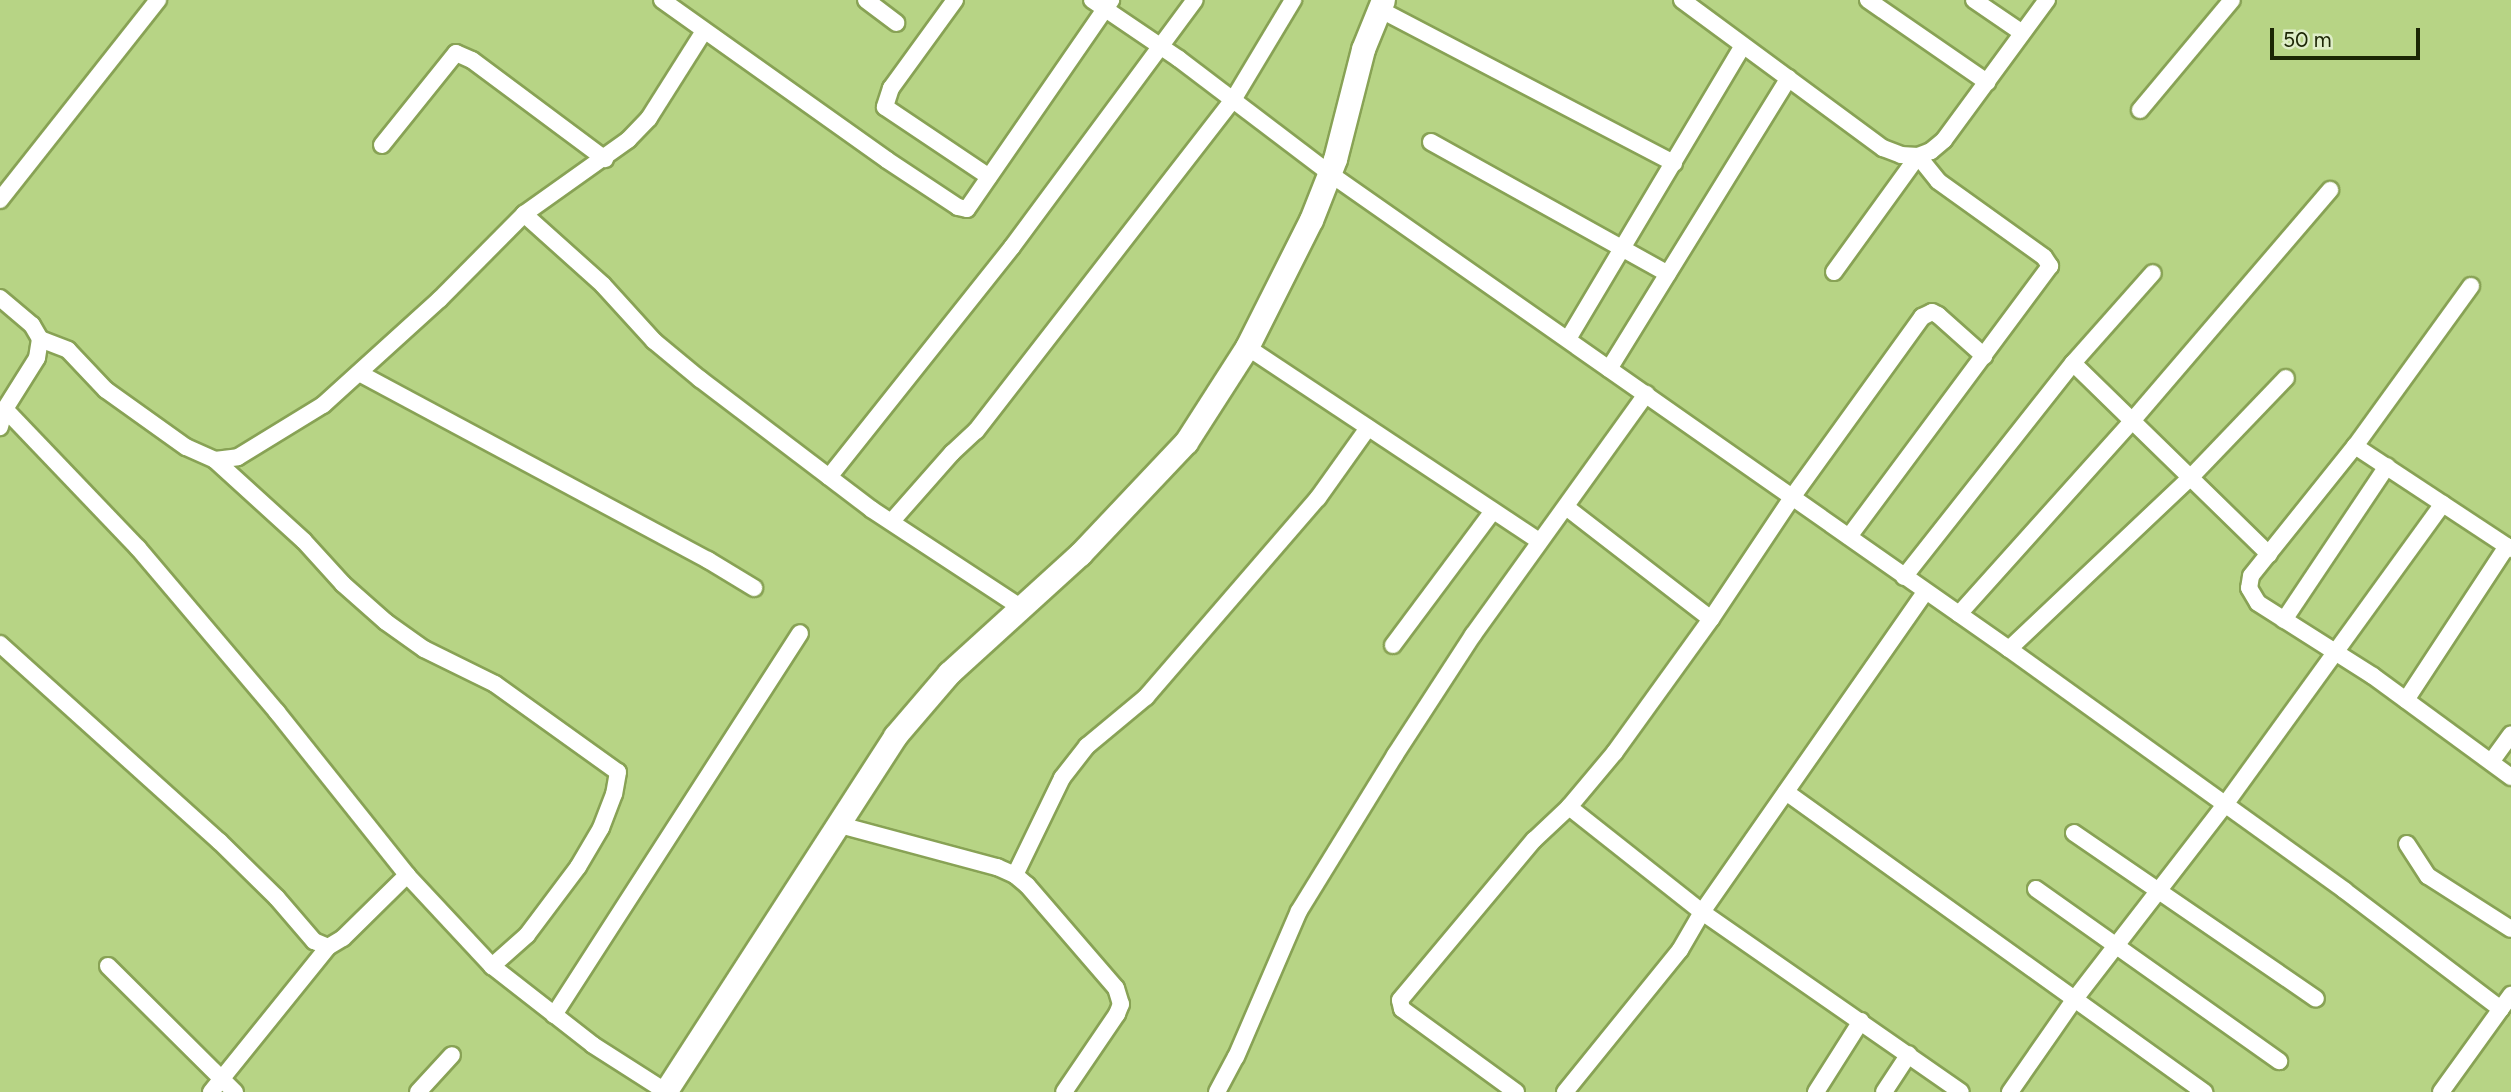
<!DOCTYPE html>
<html>
<head>
<meta charset="utf-8">
<style>
	body { margin:0 }
	#map { position:relative; width:2511px; height:1092px; overflow:hidden; background:#b7d485; font-family:Figtree,sans-serif }
	div>[style] { position:absolute }
	[style*='--x'] { left:calc(var(--x)*1px); top:calc(var(--y)*1px); width:calc(var(--w)*1px); rotate:calc(var(--a)*1deg) }
	.roads { filter:drop-shadow(2px 0 #88a255) drop-shadow(-2px 0 #88a255) drop-shadow(0 2px #88a255) drop-shadow(0 -2px #88a255) }
	.street>* { height:16px; margin:-8px; padding:0 8px; transform-origin:8px; border-radius:8px; background:#fff }
	.secondary>* { height:23px; margin:-11.5px; padding:0 11.5px; transform-origin:11.5px; border-radius:11.5px; background:#fff }
	span { translate:-50% -50%; white-space:nowrap; text-align:center; line-height:1.15; -webkit-text-stroke:5px #dfeec8; paint-order:stroke }
	.scale { position:absolute; left:2270px; top:28px; width:150px; height:32px; box-sizing:border-box; border:4px solid #1c2605; border-top:0; padding-left:9px; font-size:21px; line-height:24px; white-space:nowrap; color:#1c2605; -webkit-text-stroke:5px #dfeec8; paint-order:stroke }
</style>
</head>
<body>
<div id="map">
	<div class="roads">
		<div class="street">
			<div style="--x:662;--y:0;--w:276;--a:35.4"></div>
			<div style="--x:887;--y:160;--w:85;--a:33.5"></div>
			<div style="--x:958;--y:207;--w:9;--a:13"></div>
			<div style="--x:967;--y:209;--w:254;--a:-55.4"></div>
			<div style="--x:866;--y:0;--w:38;--a:37"></div>
			<div style="--x:955;--y:0;--w:109;--a:126"></div>
			<div style="--x:891;--y:88;--w:20;--a:108"></div>
			<div style="--x:885;--y:107;--w:125;--a:33.9"></div>
			<div style="--x:1092;--y:0;--w:105;--a:34.1"></div>
			<div style="--x:1179;--y:59;--w:188;--a:37.2"></div>
			<div style="--x:1329;--y:173;--w:830;--a:34.99"></div>
			<div style="--x:2009;--y:649;--w:413;--a:35.7"></div>
			<div style="--x:2344;--y:890;--w:197;--a:37.2"></div>
			<div style="--x:1682;--y:0;--w:250;--a:36.4"></div>
			<div style="--x:1883;--y:148;--w:19;--a:21"></div>
			<div style="--x:1901;--y:155;--w:17;--a:3"></div>
			<div style="--x:1918;--y:156;--w:14;--a:-21"></div>
			<div style="--x:1931;--y:151;--w:17;--a:-40"></div>
			<div style="--x:1944;--y:140;--w:174;--a:-53.7"></div>
			<div style="--x:1868;--y:0;--w:145;--a:34.6"></div>
			<div style="--x:1974;--y:0;--w:57;--a:34.2"></div>
			<div style="--x:1379;--y:9;--w:333;--a:27.6"></div>
			<div style="--x:2140;--y:110;--w:143;--a:-50.1"></div>
			<div style="--x:1431;--y:142;--w:271;--a:29.1"></div>
			<div style="--x:382;--y:145;--w:118;--a:-51.2"></div>
			<div style="--x:456;--y:53;--w:17;--a:24"></div>
			<div style="--x:472;--y:60;--w:166;--a:36.7"></div>
			<div style="--x:0;--y:200;--w:255;--a:-51.7"></div>
			<div style="--x:524;--y:214;--w:106;--a:41.9"></div>
			<div style="--x:603;--y:285;--w:76;--a:47.7"></div>
			<div style="--x:654;--y:341;--w:60;--a:39.6"></div>
			<div style="--x:700;--y:379;--w:215;--a:37.2"></div>
			<div style="--x:871;--y:509;--w:178;--a:33.3"></div>
			<div style="--x:1834;--y:272;--w:143;--a:-54.1"></div>
			<div style="--x:1918;--y:156;--w:32;--a:51"></div>
			<div style="--x:1938;--y:181;--w:130;--a:35.6"></div>
			<div style="--x:2044;--y:257;--w:11;--a:56"></div>
			<div style="--x:2050;--y:266;--w:337;--a:126.6"></div>
			<div style="--x:2471;--y:286;--w:198;--a:125.9"></div>
			<div style="--x:2355;--y:446;--w:166;--a:128.7"></div>
			<div style="--x:2251;--y:576;--w:12;--a:99"></div>
			<div style="--x:2249;--y:588;--w:17;--a:59"></div>
			<div style="--x:2258;--y:603;--w:136;--a:32.4"></div>
			<div style="--x:2373;--y:676;--w:171;--a:36.2"></div>
			<div style="--x:0;--y:298;--w:42;--a:40.2"></div>
			<div style="--x:32;--y:325;--w:16;--a:60"></div>
			<div style="--x:40;--y:339;--w:19;--a:99"></div>
			<div style="--x:37;--y:358;--w:60;--a:122.1"></div>
			<div style="--x:5;--y:409;--w:19;--a:106"></div>
			<div style="--x:40;--y:339;--w:30;--a:21"></div>
			<div style="--x:68;--y:350;--w:55;--a:46.5"></div>
			<div style="--x:106;--y:390;--w:98;--a:35.5"></div>
			<div style="--x:186;--y:447;--w:32;--a:24"></div>
			<div style="--x:215;--y:460;--w:23;--a:-7"></div>
			<div style="--x:238;--y:457;--w:100;--a:-31.5"></div>
			<div style="--x:323;--y:405;--w:158;--a:-42.2"></div>
			<div style="--x:440;--y:299;--w:120;--a:-45.3"></div>
			<div style="--x:524;--y:214;--w:128;--a:-35.4"></div>
			<div style="--x:628;--y:140;--w:30;--a:-46"></div>
			<div style="--x:649;--y:118;--w:103;--a:-57.7"></div>
			<div style="--x:1568;--y:339;--w:341;--a:-59.2"></div>
			<div style="--x:1247;--y:347;--w:351;--a:33.6"></div>
			<div style="--x:2073;--y:363;--w:120;--a:-48.4"></div>
			<div style="--x:1609;--y:369;--w:342;--a:-58.3"></div>
			<div style="--x:361;--y:374;--w:394;--a:28.2"></div>
			<div style="--x:708;--y:560;--w:54;--a:31.3"></div>
			<div style="--x:5;--y:409;--w:192;--a:46.3"></div>
			<div style="--x:138;--y:548;--w:215;--a:49.7"></div>
			<div style="--x:277;--y:712;--w:208;--a:51.4"></div>
			<div style="--x:407;--y:875;--w:125;--a:47"></div>
			<div style="--x:492;--y:966;--w:128;--a:38"></div>
			<div style="--x:593;--y:1045;--w:85;--a:32.6"></div>
			<div style="--x:2355;--y:446;--w:187;--a:33.4"></div>
			<div style="--x:215;--y:460;--w:120;--a:42.3"></div>
			<div style="--x:304;--y:541;--w:58;--a:47.8"></div>
			<div style="--x:343;--y:584;--w:57;--a:41.5"></div>
			<div style="--x:386;--y:622;--w:47;--a:35.4"></div>
			<div style="--x:424;--y:649;--w:79;--a:26.2"></div>
			<div style="--x:495;--y:684;--w:151;--a:35.6"></div>
			<div style="--x:618;--y:772;--w:22;--a:100"></div>
			<div style="--x:614;--y:794;--w:36;--a:111"></div>
			<div style="--x:601;--y:828;--w:45;--a:120.5"></div>
			<div style="--x:578;--y:867;--w:85;--a:126.9"></div>
			<div style="--x:527;--y:935;--w:47;--a:138.5"></div>
			<div style="--x:829;--y:477;--w:294;--a:-51.5"></div>
			<div style="--x:1012;--y:247;--w:307;--a:-53.5"></div>
			<div style="--x:1566;--y:507;--w:183;--a:37.7"></div>
			<div style="--x:892;--y:521;--w:91;--a:-48.6"></div>
			<div style="--x:952;--y:453;--w:33;--a:-43"></div>
			<div style="--x:976;--y:431;--w:419;--a:-52.2"></div>
			<div style="--x:1233;--y:100;--w:117;--a:-59"></div>
			<div style="--x:1904;--y:577;--w:273;--a:-51.7"></div>
			<div style="--x:2073;--y:363;--w:274;--a:44.3"></div>
			<div style="--x:1959;--y:614;--w:261;--a:-48.1"></div>
			<div style="--x:2133;--y:420;--w:303;--a:-49.4"></div>
			<div style="--x:2284;--y:620;--w:185;--a:-56.2"></div>
			<div style="--x:0;--y:644;--w:295;--a:42"></div>
			<div style="--x:219;--y:841;--w:81;--a:44.5"></div>
			<div style="--x:277;--y:898;--w:57;--a:49.3"></div>
			<div style="--x:314;--y:941;--w:15;--a:23"></div>
			<div style="--x:328;--y:947;--w:17;--a:-31"></div>
			<div style="--x:343;--y:938;--w:90;--a:-44.5"></div>
			<div style="--x:1393;--y:645;--w:167;--a:-53.3"></div>
			<div style="--x:2009;--y:649;--w:250;--a:-43.4"></div>
			<div style="--x:2191;--y:477;--w:137;--a:-46.2"></div>
			<div style="--x:2406;--y:700;--w:184;--a:-56.7"></div>
			<div style="--x:2491;--y:762;--w:34;--a:-54"></div>
			<div style="--x:1786;--y:792;--w:515;--a:35.67"></div>
			<div style="--x:1569;--y:807;--w:169;--a:38.3"></div>
			<div style="--x:1702;--y:912;--w:315;--a:34.8"></div>
			<div style="--x:840;--y:825;--w:163;--a:15"></div>
			<div style="--x:997;--y:867;--w:20;--a:24"></div>
			<div style="--x:1015;--y:875;--w:16;--a:40"></div>
			<div style="--x:1027;--y:885;--w:136;--a:49.2"></div>
			<div style="--x:1116;--y:988;--w:17;--a:73"></div>
			<div style="--x:1121;--y:1004;--w:11;--a:112"></div>
			<div style="--x:1117;--y:1014;--w:94;--a:124.2"></div>
			<div style="--x:2074;--y:833;--w:293;--a:34.4"></div>
			<div style="--x:2407;--y:844;--w:38;--a:57"></div>
			<div style="--x:2428;--y:876;--w:98;--a:32.6"></div>
			<div style="--x:1015;--y:875;--w:108;--a:-64.1"></div>
			<div style="--x:1062;--y:778;--w:41;--a:-52"></div>
			<div style="--x:1087;--y:746;--w:77;--a:-39.7"></div>
			<div style="--x:1146;--y:697;--w:263;--a:-49.2"></div>
			<div style="--x:1318;--y:498;--w:86;--a:-54.5"></div>
			<div style="--x:2036;--y:889;--w:298;--a:35.3"></div>
			<div style="--x:108;--y:966;--w:179;--a:44.8"></div>
			<div style="--x:554;--y:1015;--w:454;--a:-57.2"></div>
			<div style="--x:211;--y:1092;--w:186;--a:-51.1"></div>
			<div style="--x:418;--y:1092;--w:50;--a:-47.4"></div>
			<div style="--x:1217;--y:1092;--w:40;--a:-62"></div>
			<div style="--x:1236;--y:1057;--w:159;--a:-66.7"></div>
			<div style="--x:1299;--y:911;--w:183;--a:-58.4"></div>
			<div style="--x:1395;--y:755;--w:143;--a:-57"></div>
			<div style="--x:1473;--y:635;--w:297;--a:-54.3"></div>
			<div style="--x:1516;--y:1092;--w:141;--a:-143.9"></div>
			<div style="--x:1402;--y:1009;--w:9;--a:-103"></div>
			<div style="--x:1400;--y:1000;--w:209;--a:-50.1"></div>
			<div style="--x:1534;--y:840;--w:48;--a:-43.3"></div>
			<div style="--x:1569;--y:807;--w:72;--a:-50.1"></div>
			<div style="--x:1615;--y:752;--w:164;--a:-54.2"></div>
			<div style="--x:1711;--y:619;--w:148;--a:-56.3"></div>
			<div style="--x:1793;--y:496;--w:221;--a:-54.2"></div>
			<div style="--x:1922;--y:317;--w:11;--a:-27"></div>
			<div style="--x:1932;--y:312;--w:7;--a:27"></div>
			<div style="--x:1938;--y:315;--w:62;--a:41.7"></div>
			<div style="--x:1565;--y:1092;--w:183;--a:-51"></div>
			<div style="--x:1680;--y:950;--w:44;--a:-59.9"></div>
			<div style="--x:1702;--y:912;--w:390;--a:-55.1"></div>
			<div style="--x:1816;--y:1092;--w:84;--a:-57.6"></div>
			<div style="--x:1884;--y:1092;--w:45;--a:-56.7"></div>
			<div style="--x:2010;--y:1092;--w:112;--a:-55.2"></div>
			<div style="--x:2074;--y:1000;--w:245;--a:-52.3"></div>
			<div style="--x:2224;--y:806;--w:373;--a:-54.1"></div>
			<div style="--x:2441;--y:1092;--w:120;--a:-54.2"></div>
		</div>
		<div class="secondary">
			<div style="--x:665;--y:1092;--w:424;--a:-57.1"></div>
			<div style="--x:895;--y:736;--w:83;--a:-49.4"></div>
			<div style="--x:949;--y:673;--w:177;--a:-42.3"></div>
			<div style="--x:1080;--y:554;--w:154;--a:-46.6"></div>
			<div style="--x:1186;--y:442;--w:113;--a:-57.3"></div>
			<div style="--x:1247;--y:347;--w:142;--a:-63.3"></div>
			<div style="--x:1311;--y:220;--w:66;--a:-68.5"></div>
			<div style="--x:1335;--y:159;--w:114;--a:-75.7"></div>
			<div style="--x:1363;--y:49;--w:53;--a:-67.8"></div>
		</div>
	</div>
	<div class="scale">50 m</div>
</div>
</body>
</html>
